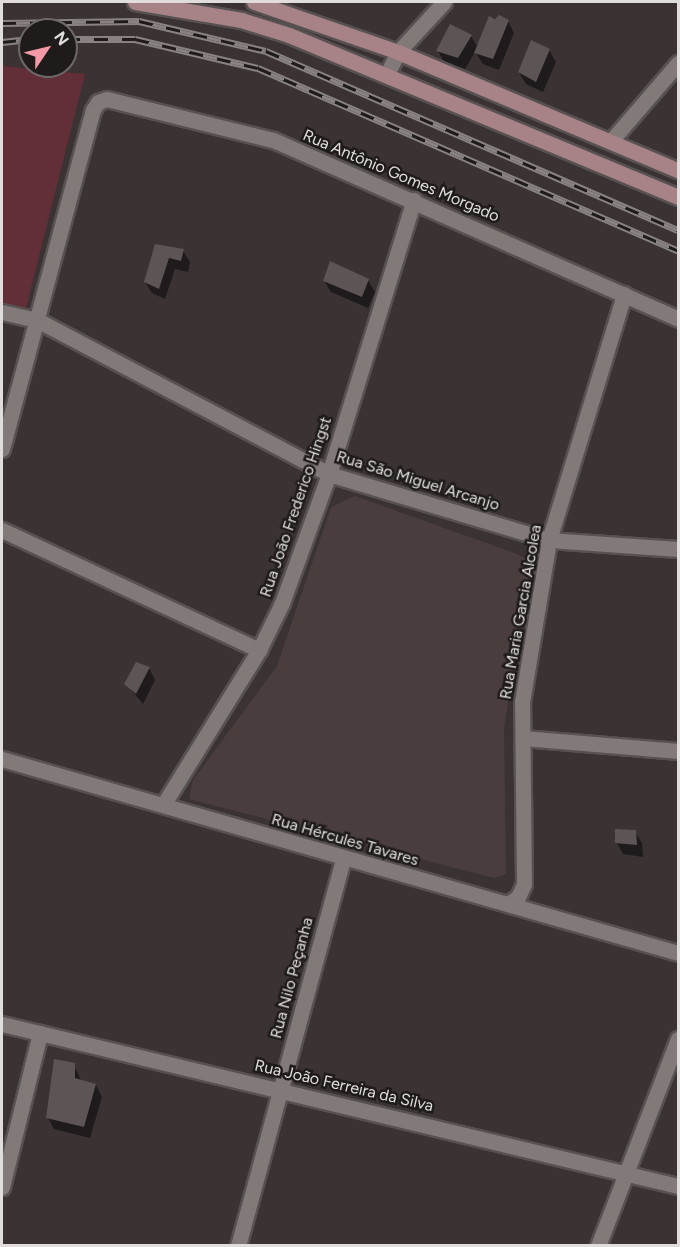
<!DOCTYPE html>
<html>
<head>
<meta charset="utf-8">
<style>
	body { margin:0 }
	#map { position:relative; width:680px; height:1247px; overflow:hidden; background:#3a3233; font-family:Figtree,sans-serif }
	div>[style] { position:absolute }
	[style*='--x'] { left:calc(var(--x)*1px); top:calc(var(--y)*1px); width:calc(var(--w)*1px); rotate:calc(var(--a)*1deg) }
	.built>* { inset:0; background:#4a3d3e }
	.green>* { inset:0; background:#622e37 }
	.shadow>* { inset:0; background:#0007 }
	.building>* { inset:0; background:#5d5555 }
	.roads { filter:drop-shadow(2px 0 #575151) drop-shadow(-2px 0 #575151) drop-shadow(0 2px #575151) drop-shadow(0 -2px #575151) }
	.street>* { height:15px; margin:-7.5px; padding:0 7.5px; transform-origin:7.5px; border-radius:7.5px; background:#827979 }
	.secondary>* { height:15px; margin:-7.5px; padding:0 7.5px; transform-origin:7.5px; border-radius:7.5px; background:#a78287 }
	.rail>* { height:7px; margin-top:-3.5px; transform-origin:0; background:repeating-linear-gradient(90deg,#1f1b1b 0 14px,#888282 0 28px); box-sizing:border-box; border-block:2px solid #888282 }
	span { translate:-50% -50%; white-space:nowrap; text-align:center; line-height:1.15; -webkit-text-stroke:5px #1f1b1b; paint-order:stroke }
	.street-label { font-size:16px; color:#e2dddd }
	.frame { position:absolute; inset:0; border:3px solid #e2dddd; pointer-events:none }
	.north { position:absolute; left:18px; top:18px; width:60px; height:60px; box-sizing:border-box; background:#1f1b1b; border:2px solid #6d6969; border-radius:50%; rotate:55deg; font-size:16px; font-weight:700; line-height:24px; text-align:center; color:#e2dddd }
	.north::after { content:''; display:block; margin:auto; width:21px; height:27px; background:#f49aa6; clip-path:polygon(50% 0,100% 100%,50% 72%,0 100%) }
</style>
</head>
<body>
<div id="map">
	<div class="built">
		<div style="clip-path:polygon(355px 496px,517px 554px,526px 559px,530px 566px,504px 728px,506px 874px,494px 878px,189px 799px,193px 780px,277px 666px,331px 507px)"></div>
	</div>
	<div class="green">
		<div style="clip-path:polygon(2px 66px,85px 74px,25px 312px,2px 306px)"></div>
	</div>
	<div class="shadow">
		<div style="clip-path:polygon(490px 17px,508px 21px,514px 33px,499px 70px,483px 64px,475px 52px,465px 69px,444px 62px,438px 51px,471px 36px,478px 48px)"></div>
		<div style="clip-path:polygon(549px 50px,556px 62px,543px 92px,526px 84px,519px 72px)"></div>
		<div style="clip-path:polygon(156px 246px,183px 251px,190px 262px,188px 272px,175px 269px,165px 299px,152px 293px,145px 282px)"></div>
		<div style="clip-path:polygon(368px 280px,375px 292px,368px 308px,331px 292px,324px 281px)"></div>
		<div style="clip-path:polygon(149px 668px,155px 680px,143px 704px,126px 684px)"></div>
		<div style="clip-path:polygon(635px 832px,642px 843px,643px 857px,623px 854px,617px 843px)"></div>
		<div style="clip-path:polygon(55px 1060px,74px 1065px,81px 1081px,96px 1085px,102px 1097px,90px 1138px,54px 1129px,48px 1118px)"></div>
	</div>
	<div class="building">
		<div style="clip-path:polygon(499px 15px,509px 20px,493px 59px,474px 53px,489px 16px,495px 19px)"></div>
		<div style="clip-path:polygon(450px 24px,472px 35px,458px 58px,436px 51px)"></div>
		<div style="clip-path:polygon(531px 40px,550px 49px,536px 82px,518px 72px)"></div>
		<div style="clip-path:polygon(155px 244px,184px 249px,181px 261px,169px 258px,159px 289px,144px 282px)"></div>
		<div style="clip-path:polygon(330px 261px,369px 279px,362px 297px,323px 281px)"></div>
		<div style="clip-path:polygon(136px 662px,150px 667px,136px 694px,124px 684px)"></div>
		<div style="clip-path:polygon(615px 829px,636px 830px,637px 845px,615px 843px)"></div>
		<div style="clip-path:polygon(54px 1059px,75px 1063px,75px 1078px,96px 1084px,84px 1127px,46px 1118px)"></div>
	</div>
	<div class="roads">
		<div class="street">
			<div style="--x:388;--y:72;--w:22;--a:-63"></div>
			<div style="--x:398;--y:52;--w:68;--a:-47.4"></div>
			<div style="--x:611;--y:141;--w:103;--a:-49.3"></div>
			<div style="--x:2;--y:312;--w:36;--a:13"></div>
			<div style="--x:37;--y:320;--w:330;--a:27.8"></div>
			<div style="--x:329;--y:474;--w:230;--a:16.7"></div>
			<div style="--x:549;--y:540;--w:129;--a:4"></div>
			<div style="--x:2;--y:449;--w:351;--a:-75"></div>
			<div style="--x:93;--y:110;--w:9;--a:-58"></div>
			<div style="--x:98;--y:102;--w:9;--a:-18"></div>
			<div style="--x:107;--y:99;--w:171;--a:13.9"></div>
			<div style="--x:273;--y:140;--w:443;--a:23.8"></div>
			<div style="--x:2;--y:530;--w:284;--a:25"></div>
			<div style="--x:523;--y:738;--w:156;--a:4.8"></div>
			<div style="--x:2;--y:759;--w:703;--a:16.01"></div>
			<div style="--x:163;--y:805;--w:182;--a:-58.2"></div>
			<div style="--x:259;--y:650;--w:52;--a:-63.9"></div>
			<div style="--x:282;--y:603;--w:137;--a:-70"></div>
			<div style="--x:329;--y:474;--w:287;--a:-72.8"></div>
			<div style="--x:508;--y:904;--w:12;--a:-35"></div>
			<div style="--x:518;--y:897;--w:14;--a:-65"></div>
			<div style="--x:524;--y:884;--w:182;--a:-90.6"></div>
			<div style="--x:522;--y:702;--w:164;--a:-80.5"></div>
			<div style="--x:549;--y:540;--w:257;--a:-73"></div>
			<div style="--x:2;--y:1024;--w:695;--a:13.48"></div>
			<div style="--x:2;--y:1187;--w:159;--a:-76.1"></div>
			<div style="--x:238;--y:1246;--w:401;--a:-74.8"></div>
			<div style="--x:598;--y:1246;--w:222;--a:-68.9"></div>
		</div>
		<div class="secondary">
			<div style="--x:135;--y:2;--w:108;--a:9.6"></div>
			<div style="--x:241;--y:20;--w:50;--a:17.4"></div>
			<div style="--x:289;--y:35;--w:421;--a:22.6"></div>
			<div style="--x:254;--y:2;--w:152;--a:19.1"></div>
			<div style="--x:398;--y:52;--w:304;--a:22.9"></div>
		</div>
	</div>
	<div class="rail">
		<div style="--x:2;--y:23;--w:137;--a:-0.8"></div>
		<div style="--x:139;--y:21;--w:130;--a:13.3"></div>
		<div style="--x:266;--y:51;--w:449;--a:23.5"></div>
		<div style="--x:66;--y:39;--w:69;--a:0"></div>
		<div style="--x:135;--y:39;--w:126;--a:13.3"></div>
		<div style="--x:258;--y:68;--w:458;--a:23.5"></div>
		<div style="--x:2;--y:42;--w:28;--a:-6"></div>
	</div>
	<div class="street-label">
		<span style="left:401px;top:176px;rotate:23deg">Rua Antônio Gomes Morgado</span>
		<span style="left:418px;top:481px;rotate:17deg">Rua São Miguel Arcanjo</span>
		<span style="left:296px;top:507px;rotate:-71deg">Rua João Frederico Hingst</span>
		<span style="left:521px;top:612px;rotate:-80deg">Rua Maria Garcia Alcolea</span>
		<span style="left:345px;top:840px;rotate:16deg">Rua Hércules Tavares</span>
		<span style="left:292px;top:978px;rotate:-75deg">Rua Nilo Peçanha</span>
		<span style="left:344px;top:1086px;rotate:13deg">Rua João Ferreira da Silva</span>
	</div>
	<div class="frame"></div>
	<div class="north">N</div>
</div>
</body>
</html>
